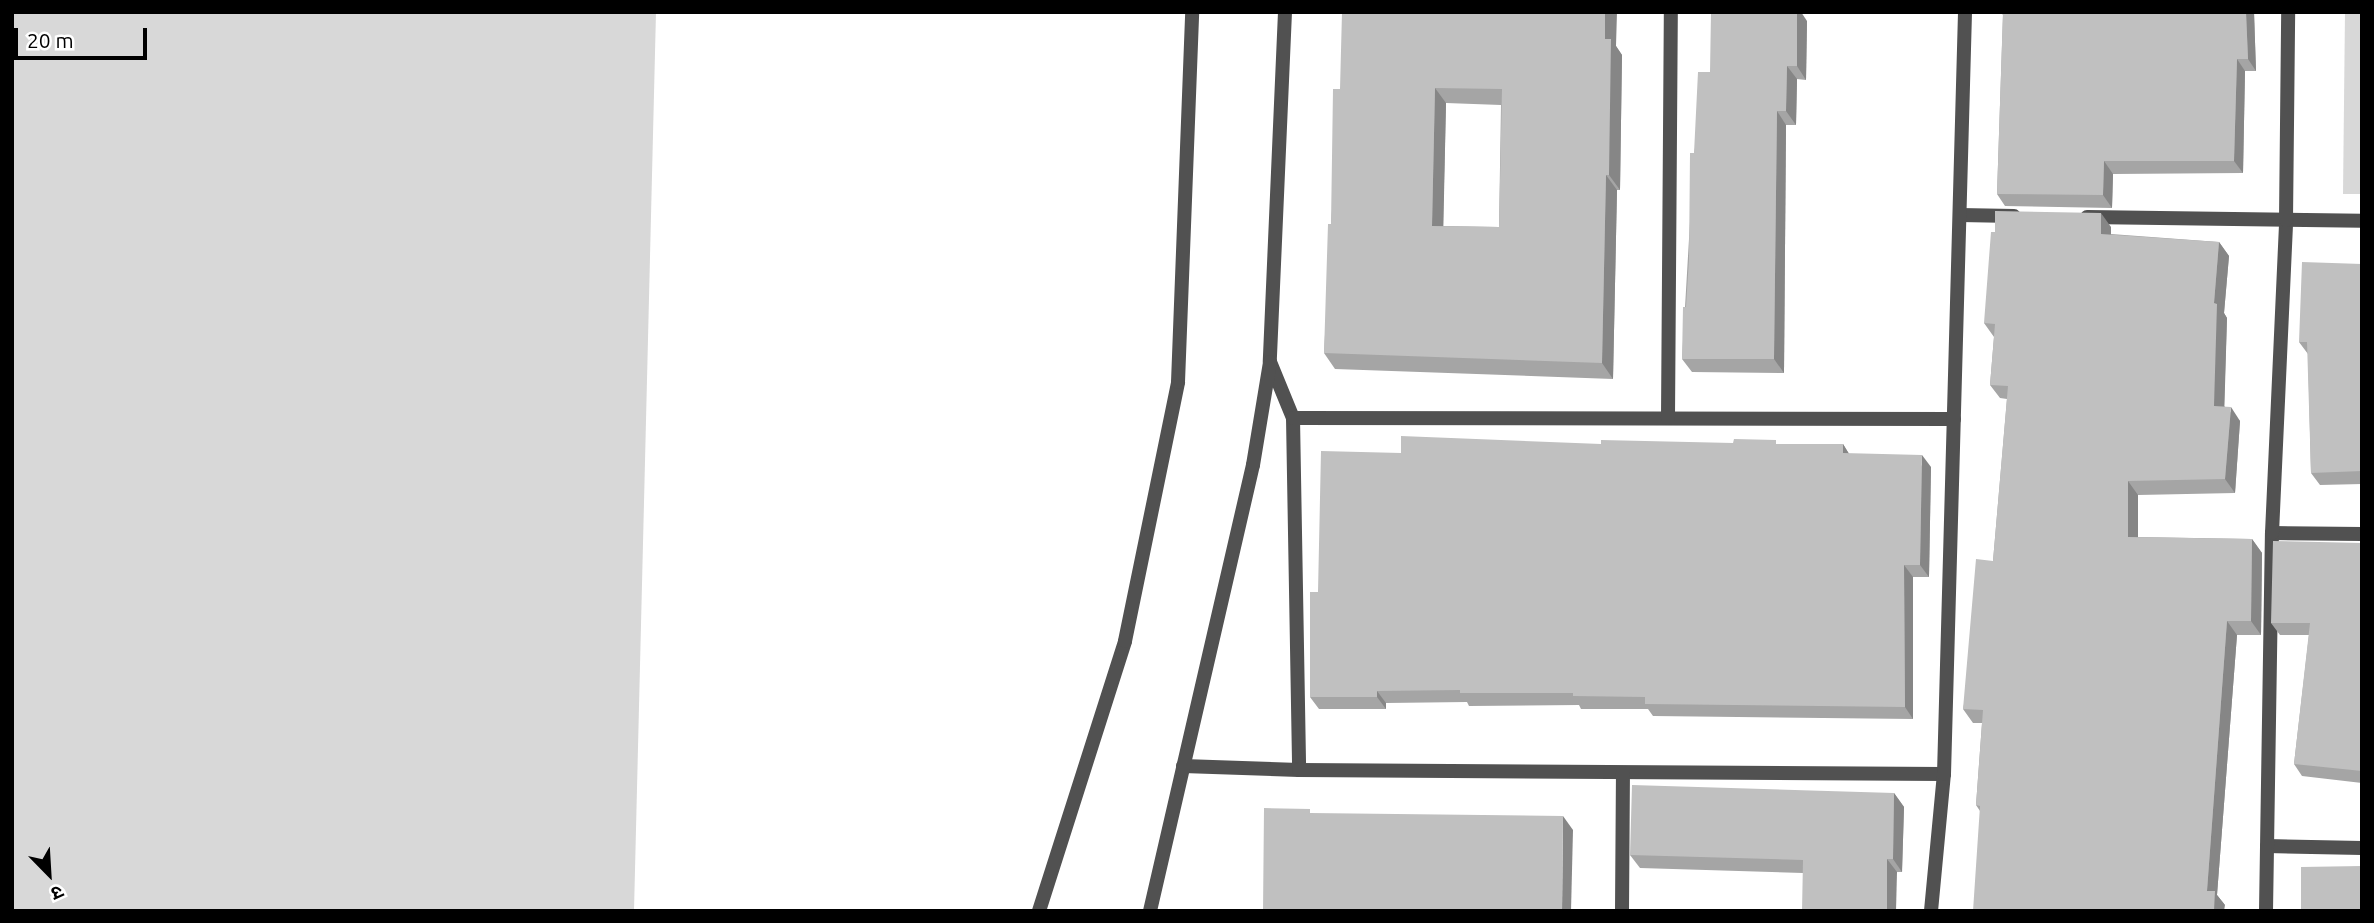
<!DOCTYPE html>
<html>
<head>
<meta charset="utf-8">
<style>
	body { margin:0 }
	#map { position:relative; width:2374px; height:923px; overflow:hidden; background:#fff; font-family:Ubuntu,"Noto Sans Devanagari",sans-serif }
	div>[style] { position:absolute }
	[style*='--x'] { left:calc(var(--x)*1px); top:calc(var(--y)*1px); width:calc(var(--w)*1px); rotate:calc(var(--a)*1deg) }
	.green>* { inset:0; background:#d8d8d8 }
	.minor>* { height:14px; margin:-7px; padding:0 7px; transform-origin:7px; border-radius:7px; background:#515151 }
	.wall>* { inset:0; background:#a5a5a5 }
	.shaded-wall>* { inset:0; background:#868686 }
	.building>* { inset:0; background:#c0c0c0 }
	span { translate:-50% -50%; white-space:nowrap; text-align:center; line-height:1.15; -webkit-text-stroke:7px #fff; paint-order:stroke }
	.frame { position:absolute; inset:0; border:14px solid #000; pointer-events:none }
	.north { position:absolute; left:14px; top:839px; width:70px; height:70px; -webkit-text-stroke:5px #fff; paint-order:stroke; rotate:156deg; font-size:19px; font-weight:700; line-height:28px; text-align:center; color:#000 }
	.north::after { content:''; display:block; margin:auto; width:24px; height:32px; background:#000; clip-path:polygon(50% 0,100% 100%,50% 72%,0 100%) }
	.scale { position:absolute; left:14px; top:28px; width:133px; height:32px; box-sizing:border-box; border:4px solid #000; border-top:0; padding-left:9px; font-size:21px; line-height:24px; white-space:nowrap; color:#000; -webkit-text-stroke:5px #fff; paint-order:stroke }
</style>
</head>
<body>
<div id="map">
	<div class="green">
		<div style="clip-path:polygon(12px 12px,656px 12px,634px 911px,12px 911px)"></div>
		<div style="clip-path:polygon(2345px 12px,2362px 12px,2362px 194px,2343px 194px)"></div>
	</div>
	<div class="minor">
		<div style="--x:1285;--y:12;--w:350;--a:92.5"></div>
		<div style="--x:1270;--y:362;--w:61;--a:67.7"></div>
		<div style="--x:1293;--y:418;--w:352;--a:89"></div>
		<div style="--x:1960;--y:215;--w:54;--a:1.1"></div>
		<div style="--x:2087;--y:217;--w:275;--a:0.8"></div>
		<div style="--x:1293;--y:418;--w:661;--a:0.09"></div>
		<div style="--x:1668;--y:418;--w:406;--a:-89.6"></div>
		<div style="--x:2272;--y:533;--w:90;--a:0.6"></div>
		<div style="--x:1183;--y:766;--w:116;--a:2"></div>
		<div style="--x:1299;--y:770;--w:645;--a:0.36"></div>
		<div style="--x:2267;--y:846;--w:95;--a:1.2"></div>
		<div style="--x:1039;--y:911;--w:283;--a:-72.3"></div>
		<div style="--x:1125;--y:641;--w:264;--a:-78.4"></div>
		<div style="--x:1178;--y:382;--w:370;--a:-87.8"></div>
		<div style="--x:1150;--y:911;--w:458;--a:-77"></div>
		<div style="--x:1253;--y:465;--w:104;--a:-80.6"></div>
		<div style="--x:1622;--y:911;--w:138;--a:-89.6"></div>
		<div style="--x:1931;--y:911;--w:138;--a:-84.6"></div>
		<div style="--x:1944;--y:774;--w:762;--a:-88.42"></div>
		<div style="--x:2266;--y:911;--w:378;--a:-89.1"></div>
		<div style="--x:2272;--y:533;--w:313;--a:-87.4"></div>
		<div style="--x:2286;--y:220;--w:208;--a:-89.4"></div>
	</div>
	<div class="wall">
		<div style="clip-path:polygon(2001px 12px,2254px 12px,2256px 71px,2245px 71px,2243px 173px,2113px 174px,2112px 208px,2005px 206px,1997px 194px,2003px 15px)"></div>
		<div style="clip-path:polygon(1807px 21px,1806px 80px,1797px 79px,1796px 125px,1786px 125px,1784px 373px,1692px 372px,1682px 359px,1694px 153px,1710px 72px)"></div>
		<div style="clip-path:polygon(evenodd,1616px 46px,1622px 55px,1620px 190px,1617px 190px,1613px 379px,1335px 369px,1324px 353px,1331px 224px,1340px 89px,1616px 46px,1446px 103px,1501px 105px,1499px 227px,1443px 226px,1446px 103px)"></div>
		<div style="clip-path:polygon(2111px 227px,2111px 234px,2219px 242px,2229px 256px,2224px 313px,2227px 318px,2224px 406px,2240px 421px,2235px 493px,2138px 495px,2138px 537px,2252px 539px,2262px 553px,2261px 635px,2237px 635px,2217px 895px,2225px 905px,1980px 811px,1976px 805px,1982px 723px,1973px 723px,1963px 709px,1993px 561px,2007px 399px,2000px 398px,1990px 385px,1994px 337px,1984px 323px)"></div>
		<div style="clip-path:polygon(2362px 264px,2362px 484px,2320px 485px,2311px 473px,2308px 354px,2299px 342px)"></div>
		<div style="clip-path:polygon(1601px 444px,1843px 444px,1849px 454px,1931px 467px,1929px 577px,1913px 577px,1913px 719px,1653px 716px,1648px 709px,1581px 709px,1579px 705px,1469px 706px,1467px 702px,1386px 703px,1386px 709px,1319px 709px,1310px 697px,1318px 592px,1401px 453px)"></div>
		<div style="clip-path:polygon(2362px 543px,2362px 783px,2302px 776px,2294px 764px,2309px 635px,2280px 635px,2271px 623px)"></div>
		<div style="clip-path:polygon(1894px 793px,1904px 807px,1902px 872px,1803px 873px,1640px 868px,1630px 855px)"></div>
	</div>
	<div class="shaded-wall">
		<div style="clip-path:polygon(1605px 12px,1617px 12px,1616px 46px,1622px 55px,1620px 190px,1609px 175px,1605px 39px)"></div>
		<div style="clip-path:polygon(1792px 12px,1801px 12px,1807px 21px,1806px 80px,1797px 66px)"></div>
		<div style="clip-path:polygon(2246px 12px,2254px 12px,2256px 71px,2248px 59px)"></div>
		<div style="clip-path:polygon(2237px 59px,2245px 71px,2243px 173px,2234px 161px)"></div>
		<div style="clip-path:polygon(1787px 66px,1797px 79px,1796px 125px,1786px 111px)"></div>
		<div style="clip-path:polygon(1435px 88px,1446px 103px,1443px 242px,1432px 226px)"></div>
		<div style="clip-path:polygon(1777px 111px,1786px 125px,1784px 373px,1774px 359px)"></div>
		<div style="clip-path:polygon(2104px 161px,2113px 174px,2112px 208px,2103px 195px)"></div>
		<div style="clip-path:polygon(1606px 175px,1617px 190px,1613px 379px,1602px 363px)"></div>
		<div style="clip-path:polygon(2101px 213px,2111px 227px,2111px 248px,2101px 234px)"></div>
		<div style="clip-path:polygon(2219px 242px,2229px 256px,2224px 313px,2227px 318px,2224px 420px,2214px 406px,2214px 303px)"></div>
		<div style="clip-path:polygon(2231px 407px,2240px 421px,2235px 493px,2225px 479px)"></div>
		<div style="clip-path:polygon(1843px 444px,1851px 457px,1843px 453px)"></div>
		<div style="clip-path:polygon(1922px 455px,1931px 467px,1929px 577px,1920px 565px)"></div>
		<div style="clip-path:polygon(2128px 481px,2138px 495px,2138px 551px,2128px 537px)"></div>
		<div style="clip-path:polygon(2252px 539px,2262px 553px,2261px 635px,2251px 621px)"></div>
		<div style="clip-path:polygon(1904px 565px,1913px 577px,1913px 719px,1905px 707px)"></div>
		<div style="clip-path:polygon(2227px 621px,2237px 635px,2217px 895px,2225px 905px,2224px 911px,2214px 911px,2207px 891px)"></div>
		<div style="clip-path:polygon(1377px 691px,1386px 703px,1386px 709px,1377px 697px)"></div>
		<div style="clip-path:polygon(1894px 793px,1904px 807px,1902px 872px,1893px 859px)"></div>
		<div style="clip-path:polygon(1563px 816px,1573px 830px,1571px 911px,1562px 911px)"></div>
		<div style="clip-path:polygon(1887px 859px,1897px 872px,1896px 911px,1887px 911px)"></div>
	</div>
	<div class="building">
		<div style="clip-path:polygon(evenodd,1342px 12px,1605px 12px,1605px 39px,1611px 39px,1609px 175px,1606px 175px,1602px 363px,1324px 353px,1328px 224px,1331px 224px,1333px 89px,1340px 89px,1342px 12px,1435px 88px,1502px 89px,1499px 227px,1432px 226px,1435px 88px)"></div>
		<div style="clip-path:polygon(1711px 12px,1797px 12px,1797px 66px,1787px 66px,1786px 111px,1777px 111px,1774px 359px,1682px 359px,1683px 307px,1686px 307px,1689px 259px,1690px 153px,1694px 153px,1698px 72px,1710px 72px)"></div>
		<div style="clip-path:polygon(2003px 12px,2246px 12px,2248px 59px,2237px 59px,2234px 161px,2104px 161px,2103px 195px,1997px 194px)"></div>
		<div style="clip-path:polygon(1995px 211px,2101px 213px,2101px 234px,2219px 242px,2214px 303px,2217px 304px,2214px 406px,2231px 407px,2225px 479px,2128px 481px,2128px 537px,2252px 539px,2251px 621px,2227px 621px,2207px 891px,2215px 891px,2214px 911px,1973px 911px,1980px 806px,1976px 805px,1983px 710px,1963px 709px,1976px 559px,1993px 561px,2008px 386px,1990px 385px,1995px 324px,1984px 323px,1991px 232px,1995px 232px)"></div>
		<div style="clip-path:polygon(2302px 262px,2362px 264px,2362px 471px,2311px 473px,2307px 342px,2299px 342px)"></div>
		<div style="clip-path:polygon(1401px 436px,1601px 444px,1601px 440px,1733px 443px,1734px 439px,1776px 440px,1776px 444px,1843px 444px,1843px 453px,1922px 455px,1920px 565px,1904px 565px,1905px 707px,1645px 704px,1645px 697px,1573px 696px,1573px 693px,1460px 693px,1460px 690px,1377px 691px,1377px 697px,1310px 697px,1310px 592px,1318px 592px,1321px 451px,1401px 453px)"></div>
		<div style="clip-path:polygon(2273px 541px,2362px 543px,2362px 771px,2294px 764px,2310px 623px,2271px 623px)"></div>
		<div style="clip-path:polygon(1632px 785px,1894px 793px,1893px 859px,1887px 859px,1887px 911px,1802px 911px,1803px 860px,1630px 855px)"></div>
		<div style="clip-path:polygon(1264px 808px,1310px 809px,1310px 813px,1563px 816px,1562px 911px,1263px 911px)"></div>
		<div style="clip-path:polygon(2362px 866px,2362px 911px,2301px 911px,2301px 867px)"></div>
	</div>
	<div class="frame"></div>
	<div class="north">उ</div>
	<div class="scale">20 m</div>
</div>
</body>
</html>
